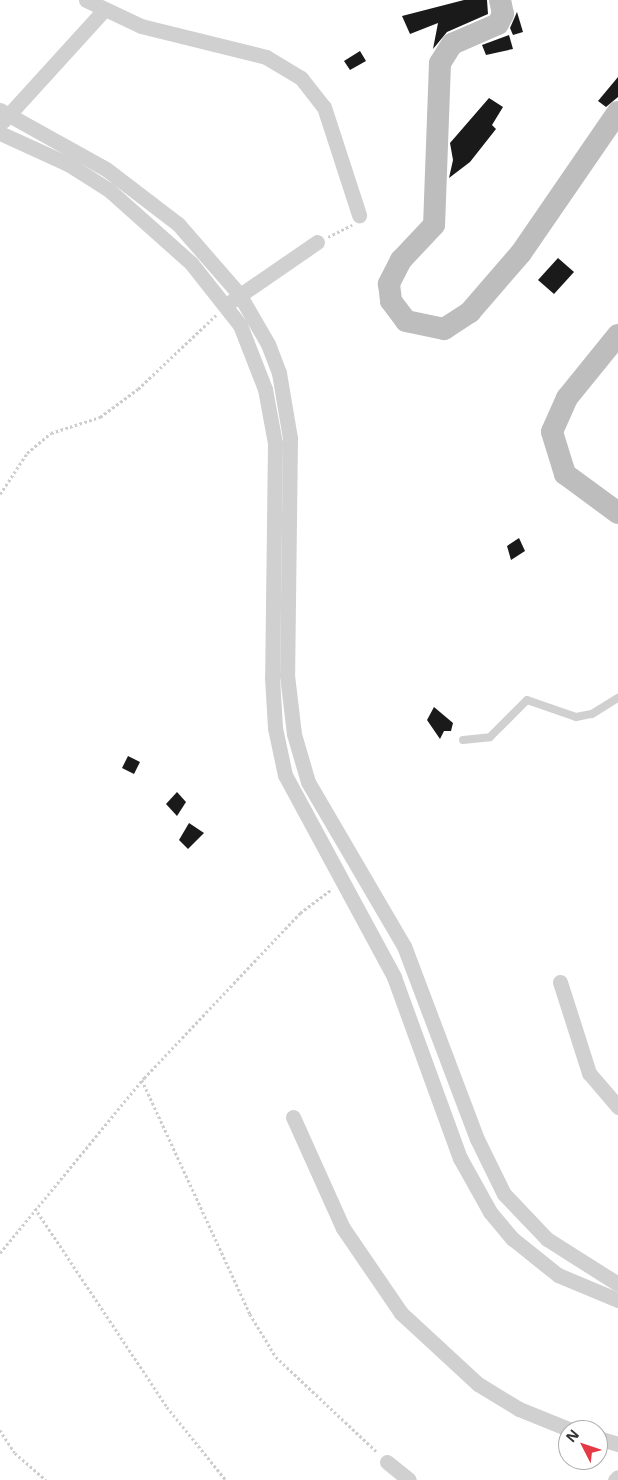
<!DOCTYPE html>
<html>
<head>
<meta charset="utf-8">
<style>
	body { margin:0 }
	#map { position:relative; width:618px; height:1480px; overflow:hidden; background:#fff; font-family:"Open Sans",sans-serif }
	div>[style] { position:absolute }
	[style*='--x'] { left:calc(var(--x)*1px); top:calc(var(--y)*1px); width:calc(var(--w)*1px); rotate:calc(var(--a)*1deg) }
	.building>* { inset:0; background:#1a1a1a }
	.path>* { height:2.5px; margin-top:-1.25px; transform-origin:0; background:repeating-linear-gradient(90deg,#cdcdcd 0 2.5px,transparent 0 5px) }
	.service>* { height:8px; margin:-4px; padding:0 4px; transform-origin:4px; border-radius:4px; background:#d0d0d0 }
	.minor>* { height:15px; margin:-7.5px; padding:0 7.5px; transform-origin:7.5px; border-radius:7.5px; background:#d0d0d0 }
	.secondary>* { height:22px; margin:-11px; padding:0 11px; transform-origin:11px; border-radius:11px; background:#bdbdbd }
	span { translate:-50% -50%; white-space:nowrap; text-align:center; line-height:1.15; -webkit-text-stroke:5px #fff; paint-order:stroke }
	.north { position:absolute; left:558px; top:1420px; width:50px; height:50px; box-sizing:border-box; background:#fff; border:1px solid #adadad; border-radius:50%; rotate:311deg; font-size:14px; font-weight:700; line-height:20px; text-align:center; color:#333 }
	.north::after { content:''; display:block; margin:auto; width:18px; height:22px; background:#e63946; clip-path:polygon(50% 0,100% 100%,50% 72%,0 100%) }
</style>
</head>
<body>
<div id="map">
	<div class="building">
		<div style="clip-path:polygon(464px 0,487px 0,488px 14px,447px 32px,433px 49px,438px 23px,410px 34px,402px 16px)"></div>
		<div style="clip-path:polygon(517px 12px,523px 32px,513px 35px,510px 28px)"></div>
		<div style="clip-path:polygon(509px 35px,513px 49px,486px 55px,482px 45px)"></div>
		<div style="clip-path:polygon(360px 51px,366px 61px,350px 70px,344px 61px)"></div>
		<div style="clip-path:polygon(618px 77px,618px 97px,606px 107px,598px 101px)"></div>
		<div style="clip-path:polygon(489px 98px,503px 107px,492px 125px,496px 129px,470px 162px,449px 178px,453px 160px,450px 143px)"></div>
		<div style="clip-path:polygon(558px 258px,574px 272px,554px 294px,538px 280px)"></div>
		<div style="clip-path:polygon(519px 538px,525px 551px,511px 560px,507px 546px)"></div>
		<div style="clip-path:polygon(434px 707px,453px 723px,451px 731px,444px 731px,440px 739px,427px 720px)"></div>
		<div style="clip-path:polygon(128px 756px,140px 762px,134px 774px,122px 768px)"></div>
		<div style="clip-path:polygon(177px 792px,186px 802px,177px 816px,166px 804px)"></div>
		<div style="clip-path:polygon(189px 823px,204px 833px,188px 849px,179px 840px)"></div>
	</div>
	<div class="path">
		<div style="--x:328;--y:237;--w:27;--a:-27"></div>
		<div style="--x:0;--y:494;--w:49;--a:-56.6"></div>
		<div style="--x:27;--y:453;--w:31;--a:-40"></div>
		<div style="--x:51;--y:433;--w:52;--a:-18.1"></div>
		<div style="--x:100;--y:417;--w:47;--a:-36.4"></div>
		<div style="--x:138;--y:389;--w:108;--a:-43.5"></div>
		<div style="--x:142;--y:1080;--w:258;--a:65.2"></div>
		<div style="--x:250;--y:1314;--w:50;--a:58.8"></div>
		<div style="--x:276;--y:1357;--w:139;--a:43.2"></div>
		<div style="--x:35;--y:1208;--w:239;--a:56.4"></div>
		<div style="--x:167;--y:1407;--w:94;--a:51.1"></div>
		<div style="--x:0;--y:1253;--w:227;--a:-50.6"></div>
		<div style="--x:144;--y:1078;--w:227;--a:-46.6"></div>
		<div style="--x:300;--y:913;--w:40;--a:-37"></div>
		<div style="--x:0;--y:1430;--w:27;--a:57"></div>
		<div style="--x:15;--y:1453;--w:41;--a:41.1"></div>
	</div>
	<div class="service">
		<div style="--x:463;--y:740;--w:27;--a:-6"></div>
		<div style="--x:490;--y:737;--w:52;--a:-45"></div>
		<div style="--x:527;--y:700;--w:52;--a:19.1"></div>
		<div style="--x:576;--y:717;--w:16;--a:-11"></div>
		<div style="--x:592;--y:714;--w:31;--a:-32"></div>
	</div>
	<div class="minor">
		<div style="--x:86;--y:0;--w:61;--a:25.3"></div>
		<div style="--x:141;--y:26;--w:129;--a:13.9"></div>
		<div style="--x:266;--y:57;--w:41;--a:31"></div>
		<div style="--x:301;--y:78;--w:37;--a:52"></div>
		<div style="--x:324;--y:107;--w:114;--a:72"></div>
		<div style="--x:0;--y:110;--w:121;--a:29.1"></div>
		<div style="--x:106;--y:169;--w:91;--a:37.4"></div>
		<div style="--x:178;--y:224;--w:93;--a:48.9"></div>
		<div style="--x:239;--y:294;--w:58;--a:59.9"></div>
		<div style="--x:268;--y:344;--w:31;--a:69"></div>
		<div style="--x:279;--y:373;--w:66;--a:80.4"></div>
		<div style="--x:290;--y:438;--w:237;--a:90.7"></div>
		<div style="--x:287;--y:675;--w:59;--a:83.2"></div>
		<div style="--x:294;--y:734;--w:50;--a:73.7"></div>
		<div style="--x:308;--y:782;--w:190;--a:59.7"></div>
		<div style="--x:404;--y:946;--w:206;--a:69.3"></div>
		<div style="--x:477;--y:1139;--w:61;--a:63.9"></div>
		<div style="--x:504;--y:1194;--w:62;--a:46.3"></div>
		<div style="--x:547;--y:1239;--w:84;--a:32.4"></div>
		<div style="--x:3;--y:121;--w:149;--a:-47.7"></div>
		<div style="--x:0;--y:133;--w:75;--a:24.5"></div>
		<div style="--x:68;--y:164;--w:49;--a:32.4"></div>
		<div style="--x:109;--y:190;--w:110;--a:41.7"></div>
		<div style="--x:191;--y:263;--w:79;--a:51.7"></div>
		<div style="--x:240;--y:325;--w:69;--a:68.7"></div>
		<div style="--x:265;--y:389;--w:55;--a:79.5"></div>
		<div style="--x:275;--y:443;--w:234;--a:90.7"></div>
		<div style="--x:272;--y:677;--w:51;--a:86.6"></div>
		<div style="--x:275;--y:728;--w:48;--a:78"></div>
		<div style="--x:285;--y:775;--w:230;--a:61.6"></div>
		<div style="--x:394;--y:977;--w:193;--a:70"></div>
		<div style="--x:460;--y:1158;--w:62;--a:60.9"></div>
		<div style="--x:490;--y:1212;--w:35;--a:50"></div>
		<div style="--x:513;--y:1239;--w:58;--a:38.7"></div>
		<div style="--x:558;--y:1275;--w:65;--a:22.6"></div>
		<div style="--x:233;--y:300;--w:102;--a:-34.6"></div>
		<div style="--x:560;--y:982;--w:96;--a:72.3"></div>
		<div style="--x:589;--y:1073;--w:45;--a:49.5"></div>
		<div style="--x:293;--y:1117;--w:122;--a:65.8"></div>
		<div style="--x:343;--y:1228;--w:103;--a:55.7"></div>
		<div style="--x:401;--y:1313;--w:105;--a:42.7"></div>
		<div style="--x:478;--y:1384;--w:48;--a:31.4"></div>
		<div style="--x:519;--y:1409;--w:56;--a:22"></div>
		<div style="--x:598;--y:1438;--w:21;--a:17"></div>
		<div style="--x:387;--y:1462;--w:28;--a:39"></div>
		<div style="--x:615;--y:1480;--w:4;--a:-45"></div>
	</div>
	<div class="secondary">
		<div style="--x:500;--y:0;--w:14;--a:78"></div>
		<div style="--x:503;--y:14;--w:11;--a:117"></div>
		<div style="--x:498;--y:24;--w:50;--a:156.5"></div>
		<div style="--x:452;--y:44;--w:22;--a:122"></div>
		<div style="--x:440;--y:63;--w:162;--a:92.1"></div>
		<div style="--x:434;--y:225;--w:48;--a:133.3"></div>
		<div style="--x:401;--y:260;--w:27;--a:117"></div>
		<div style="--x:389;--y:284;--w:17;--a:83"></div>
		<div style="--x:391;--y:301;--w:25;--a:53"></div>
		<div style="--x:406;--y:321;--w:39;--a:12"></div>
		<div style="--x:444;--y:329;--w:31;--a:-33"></div>
		<div style="--x:470;--y:312;--w:78;--a:-49.2"></div>
		<div style="--x:521;--y:253;--w:171;--a:-55.5"></div>
		<div style="--x:618;--y:335;--w:81;--a:129"></div>
		<div style="--x:567;--y:398;--w:37;--a:114"></div>
		<div style="--x:552;--y:432;--w:44;--a:72.8"></div>
		<div style="--x:565;--y:474;--w:66;--a:36.3"></div>
	</div>
	<div class="north">N</div>
</div>
</body>
</html>
